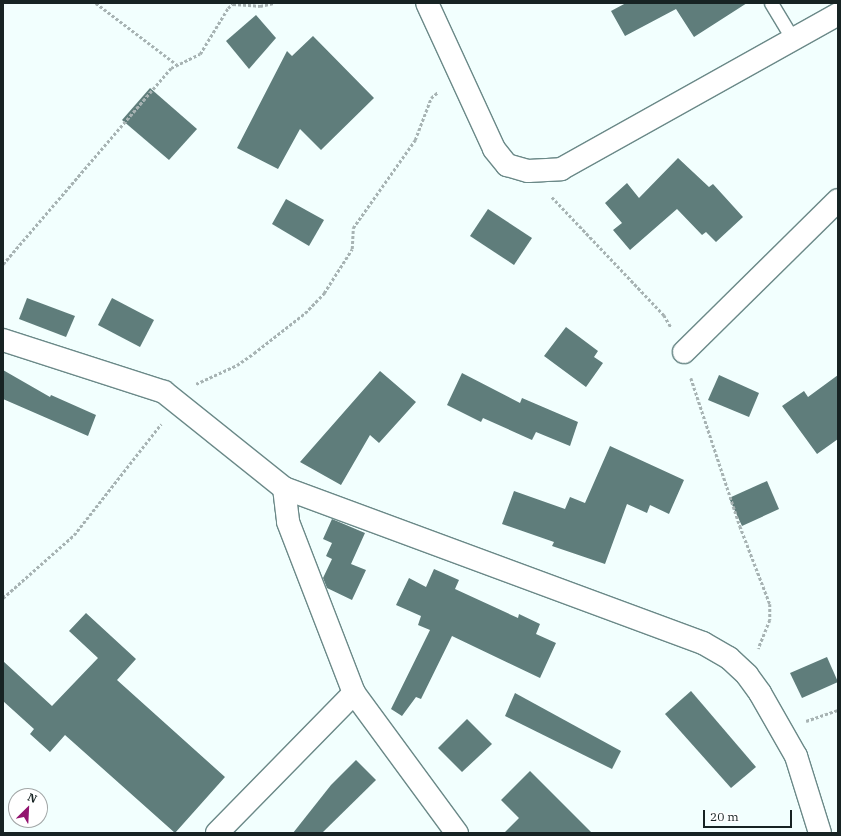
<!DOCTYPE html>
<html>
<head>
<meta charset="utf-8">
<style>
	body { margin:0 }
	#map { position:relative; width:841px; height:836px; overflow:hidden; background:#f2fffe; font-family:"IBM Plex Serif",serif }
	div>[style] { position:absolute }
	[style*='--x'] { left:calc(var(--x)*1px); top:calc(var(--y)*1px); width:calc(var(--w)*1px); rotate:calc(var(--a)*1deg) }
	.building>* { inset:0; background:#5f7d7b }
	.path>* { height:2.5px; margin-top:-1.25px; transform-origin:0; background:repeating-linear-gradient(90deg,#a7b3b3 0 3px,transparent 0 5px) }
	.roads { filter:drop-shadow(1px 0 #6b8988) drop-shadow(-1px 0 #6b8988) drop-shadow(0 1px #6b8988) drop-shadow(0 -1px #6b8988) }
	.lane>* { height:13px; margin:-6.5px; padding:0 6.5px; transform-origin:6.5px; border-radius:6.5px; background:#fff }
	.street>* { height:22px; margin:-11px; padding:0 11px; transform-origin:11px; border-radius:11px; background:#fff }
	span { translate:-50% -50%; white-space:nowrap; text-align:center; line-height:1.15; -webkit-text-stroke:3px #fff; paint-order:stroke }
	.frame { position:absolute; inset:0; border:4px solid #172323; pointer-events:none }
	.north { position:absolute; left:8px; top:788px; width:40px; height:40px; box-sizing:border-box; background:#fff; border:1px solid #a2a7a7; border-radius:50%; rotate:24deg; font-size:11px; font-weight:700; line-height:16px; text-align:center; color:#172323 }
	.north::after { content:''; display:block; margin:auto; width:14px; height:18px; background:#93146f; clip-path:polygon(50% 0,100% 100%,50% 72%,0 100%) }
	.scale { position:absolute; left:703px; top:810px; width:89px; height:18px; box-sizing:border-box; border:2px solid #172323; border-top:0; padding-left:5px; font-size:12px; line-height:14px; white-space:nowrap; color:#172323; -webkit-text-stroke:3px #fff; paint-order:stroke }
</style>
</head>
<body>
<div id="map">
	<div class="building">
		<div style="clip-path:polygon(626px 3px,747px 3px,694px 37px,676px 9px,625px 36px,611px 11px)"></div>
		<div style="clip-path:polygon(256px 15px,276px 38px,249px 69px,226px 41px)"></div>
		<div style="clip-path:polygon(313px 36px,374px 98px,321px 150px,300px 129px,278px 169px,237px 148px,287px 51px,292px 56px)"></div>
		<div style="clip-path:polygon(150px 88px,197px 129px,169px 160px,122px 120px)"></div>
		<div style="clip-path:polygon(678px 158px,709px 187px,713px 184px,743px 217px,716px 242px,706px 232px,702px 235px,677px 209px,630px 250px,613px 230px,622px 223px,605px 203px,627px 183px,639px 198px)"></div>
		<div style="clip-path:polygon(286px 199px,324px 220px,309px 246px,272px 224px)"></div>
		<div style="clip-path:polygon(488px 209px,532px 238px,514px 265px,470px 236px)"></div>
		<div style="clip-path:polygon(27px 298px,75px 316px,66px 337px,19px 319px)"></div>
		<div style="clip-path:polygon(112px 298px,154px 320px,140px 347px,98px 325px)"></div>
		<div style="clip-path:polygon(566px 327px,598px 351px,594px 357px,603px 363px,586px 387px,544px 356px)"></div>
		<div style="clip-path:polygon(3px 370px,50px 397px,51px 395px,96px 415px,88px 436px,3px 399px)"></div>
		<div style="clip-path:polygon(380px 371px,416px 402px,379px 443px,370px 435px,341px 485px,300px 462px)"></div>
		<div style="clip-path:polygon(462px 373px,520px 403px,522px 398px,578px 422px,570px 446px,536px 432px,532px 440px,483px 418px,481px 422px,447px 405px)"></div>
		<div style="clip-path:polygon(719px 375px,759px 393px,749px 417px,708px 400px)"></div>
		<div style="clip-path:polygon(838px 375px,838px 439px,817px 454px,782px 406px,804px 391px,808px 397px)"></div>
		<div style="clip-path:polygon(610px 446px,684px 480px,669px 514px,650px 505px,647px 513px,627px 504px,605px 564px,552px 546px,554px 542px,502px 524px,514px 491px,565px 509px,570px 497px,585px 503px)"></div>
		<div style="clip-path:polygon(767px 481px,779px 509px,742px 526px,729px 498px)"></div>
		<div style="clip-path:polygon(332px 519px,365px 533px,351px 564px,366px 570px,352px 600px,327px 588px,323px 578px,332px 559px,326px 556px,332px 543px,323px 539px)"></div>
		<div style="clip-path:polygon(434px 569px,459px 580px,455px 589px,518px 618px,519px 614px,540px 624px,536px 634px,556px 643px,540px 678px,452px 636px,421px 699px,416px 697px,402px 716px,391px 709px,430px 630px,418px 625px,421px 616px,396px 605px,409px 578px,426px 587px)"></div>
		<div style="clip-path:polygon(86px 613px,136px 659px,117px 680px,225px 777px,175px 833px,65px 735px,50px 752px,30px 734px,34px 729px,3px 701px,3px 661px,52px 706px,98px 658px,69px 631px)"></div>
		<div style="clip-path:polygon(827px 657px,838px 682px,802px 698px,790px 673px)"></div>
		<div style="clip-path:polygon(691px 691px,756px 767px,731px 788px,665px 714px)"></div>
		<div style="clip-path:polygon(515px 693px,621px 751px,612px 769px,505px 716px)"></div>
		<div style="clip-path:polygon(467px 719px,492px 744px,462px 772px,438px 748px)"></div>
		<div style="clip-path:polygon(356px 760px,376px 780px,322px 833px,293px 833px,331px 785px)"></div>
		<div style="clip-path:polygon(530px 771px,592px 833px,504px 833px,519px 818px,501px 800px)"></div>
	</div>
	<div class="path">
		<div style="--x:96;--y:3;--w:101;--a:37.3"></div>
		<div style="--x:552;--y:197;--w:163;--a:46.5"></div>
		<div style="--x:664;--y:315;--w:14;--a:60"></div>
		<div style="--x:3;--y:264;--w:258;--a:-49.4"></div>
		<div style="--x:171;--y:68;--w:32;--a:-26"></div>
		<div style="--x:200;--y:54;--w:54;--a:-58.7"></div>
		<div style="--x:228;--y:8;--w:6;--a:-39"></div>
		<div style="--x:233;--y:4;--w:27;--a:4"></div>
		<div style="--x:260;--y:6;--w:14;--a:-12"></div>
		<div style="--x:691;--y:378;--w:156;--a:71.7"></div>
		<div style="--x:740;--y:526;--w:84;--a:69"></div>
		<div style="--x:770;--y:604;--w:16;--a:90"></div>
		<div style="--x:770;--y:620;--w:31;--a:112"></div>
		<div style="--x:196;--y:384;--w:45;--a:-24.9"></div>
		<div style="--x:237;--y:365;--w:21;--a:-35"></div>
		<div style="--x:254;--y:353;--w:65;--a:-38.1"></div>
		<div style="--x:305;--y:313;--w:28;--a:-46"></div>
		<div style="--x:324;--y:293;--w:52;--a:-57.5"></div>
		<div style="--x:352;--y:249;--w:21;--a:-87"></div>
		<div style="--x:353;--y:228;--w:108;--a:-54.8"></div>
		<div style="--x:415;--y:140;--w:45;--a:-69.1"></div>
		<div style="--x:431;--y:98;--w:9;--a:-41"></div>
		<div style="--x:3;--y:598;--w:95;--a:-41.6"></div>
		<div style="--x:74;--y:535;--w:141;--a:-51.9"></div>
		<div style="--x:806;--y:721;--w:34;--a:-19"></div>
	</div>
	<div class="roads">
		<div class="lane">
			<div style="--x:771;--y:3;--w:41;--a:59"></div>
		</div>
		<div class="street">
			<div style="--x:427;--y:3;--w:161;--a:65.3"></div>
			<div style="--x:494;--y:149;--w:21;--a:51"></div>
			<div style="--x:507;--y:165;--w:22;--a:16"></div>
			<div style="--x:528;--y:171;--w:33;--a:-3"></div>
			<div style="--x:561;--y:169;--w:317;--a:-29.2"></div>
			<div style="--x:3;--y:340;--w:169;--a:17.9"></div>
			<div style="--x:164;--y:392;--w:154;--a:38.7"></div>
			<div style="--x:284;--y:488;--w:447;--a:20.3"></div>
			<div style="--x:703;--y:643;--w:30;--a:30"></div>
			<div style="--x:729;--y:658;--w:25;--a:43"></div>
			<div style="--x:747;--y:675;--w:22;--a:54"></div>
			<div style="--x:760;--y:693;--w:73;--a:60.3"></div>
			<div style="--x:796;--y:756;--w:81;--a:72.7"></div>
			<div style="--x:684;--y:352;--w:216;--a:-44.6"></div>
			<div style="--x:284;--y:488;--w:34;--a:83"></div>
			<div style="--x:288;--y:522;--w:183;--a:68.9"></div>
			<div style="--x:354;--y:693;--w:174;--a:53.7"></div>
			<div style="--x:217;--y:833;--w:196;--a:-45.6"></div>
		</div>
	</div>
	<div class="frame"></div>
	<div class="north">N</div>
	<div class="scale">20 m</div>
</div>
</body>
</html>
